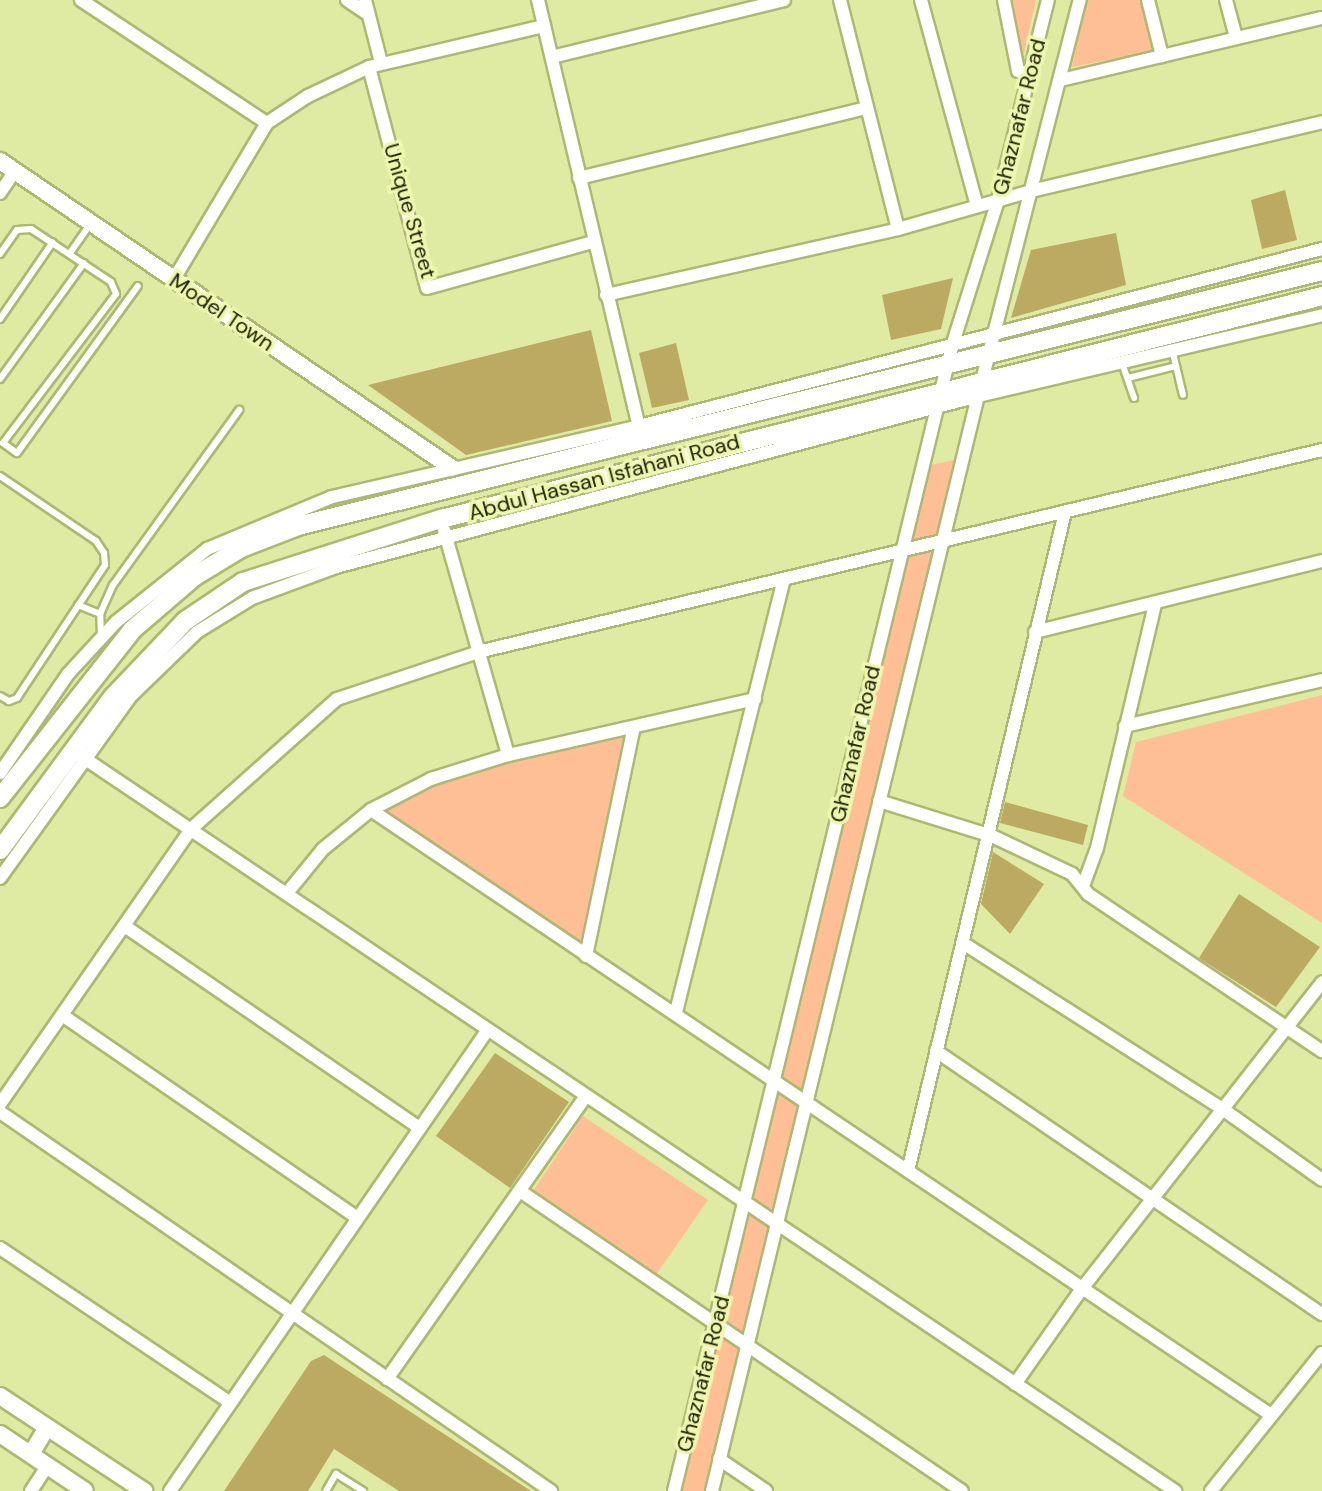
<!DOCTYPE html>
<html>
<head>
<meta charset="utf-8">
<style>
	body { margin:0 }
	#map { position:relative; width:1322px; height:1491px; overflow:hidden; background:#dfeba2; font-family:"DM Sans",sans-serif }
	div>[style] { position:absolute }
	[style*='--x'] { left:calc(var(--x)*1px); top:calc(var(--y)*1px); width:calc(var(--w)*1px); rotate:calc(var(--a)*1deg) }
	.green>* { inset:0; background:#ffbf94 }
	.building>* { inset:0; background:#bcaa62 }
	.roads { filter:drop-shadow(2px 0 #aeb871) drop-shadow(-2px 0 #aeb871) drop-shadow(0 2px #aeb871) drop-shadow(0 -2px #aeb871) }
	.service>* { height:6px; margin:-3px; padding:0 3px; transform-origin:3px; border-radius:3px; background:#fff }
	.minor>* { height:12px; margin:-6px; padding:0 6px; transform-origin:6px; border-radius:6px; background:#fff }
	.tertiary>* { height:16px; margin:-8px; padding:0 8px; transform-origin:8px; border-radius:8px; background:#fff }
	.secondary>* { height:18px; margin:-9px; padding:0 9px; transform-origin:9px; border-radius:9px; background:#fff }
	span { translate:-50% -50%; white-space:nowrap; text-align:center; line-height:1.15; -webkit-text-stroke:7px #edf8ae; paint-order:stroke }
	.street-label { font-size:22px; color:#202306 }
</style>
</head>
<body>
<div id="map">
	<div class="green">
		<div style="clip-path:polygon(1009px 0,1036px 0,1020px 70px)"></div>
		<div style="clip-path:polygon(1087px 0,1144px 0,1158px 50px,1072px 67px)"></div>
		<div style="clip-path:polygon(963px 458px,710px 1491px,679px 1491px,922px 467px)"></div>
		<div style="clip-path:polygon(1322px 695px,1322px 923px,1123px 796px,1136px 742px)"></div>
		<div style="clip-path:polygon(633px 731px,586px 956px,371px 810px,431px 779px)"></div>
		<div style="clip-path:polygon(583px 1116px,708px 1200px,655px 1276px,533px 1191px)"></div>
	</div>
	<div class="building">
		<div style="clip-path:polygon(1285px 190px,1297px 240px,1262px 249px,1251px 200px)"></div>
		<div style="clip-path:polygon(1116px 233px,1126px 285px,1011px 318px,1031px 250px)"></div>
		<div style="clip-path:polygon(953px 278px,941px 329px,891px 340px,882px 295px)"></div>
		<div style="clip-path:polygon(591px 330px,612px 421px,466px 455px,368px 385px)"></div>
		<div style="clip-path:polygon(676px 343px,689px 400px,652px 408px,639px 353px)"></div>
		<div style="clip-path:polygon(1005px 802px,1088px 825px,1083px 845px,1000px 823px)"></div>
		<div style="clip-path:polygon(993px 852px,1044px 884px,1010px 934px,981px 904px)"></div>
		<div style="clip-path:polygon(1239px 894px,1320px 947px,1276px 1007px,1199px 958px)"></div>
		<div style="clip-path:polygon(495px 1053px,569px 1102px,510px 1188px,436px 1136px)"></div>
		<div style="clip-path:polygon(324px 1355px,531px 1491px,399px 1491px,334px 1449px,308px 1491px,224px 1491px,311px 1361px)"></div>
	</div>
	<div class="roads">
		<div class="service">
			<div style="--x:70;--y:253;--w:37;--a:-55"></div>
			<div style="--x:0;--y:254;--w:29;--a:-55"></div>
			<div style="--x:17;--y:230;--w:14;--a:-4"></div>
			<div style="--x:31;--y:229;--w:96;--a:33.5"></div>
			<div style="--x:111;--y:282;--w:13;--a:67"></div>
			<div style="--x:116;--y:294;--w:187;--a:127.2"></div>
			<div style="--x:0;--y:319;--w:93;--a:-55.5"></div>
			<div style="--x:1172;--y:349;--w:47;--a:76.6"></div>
			<div style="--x:1122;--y:363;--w:37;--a:71"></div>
			<div style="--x:1128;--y:378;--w:49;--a:-14"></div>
			<div style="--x:0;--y:379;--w:143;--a:-54.1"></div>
			<div style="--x:3;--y:443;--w:17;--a:36"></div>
			<div style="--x:17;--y:453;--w:206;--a:-54.1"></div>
			<div style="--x:0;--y:476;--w:116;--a:34.1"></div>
			<div style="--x:96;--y:541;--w:14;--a:56"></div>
			<div style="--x:104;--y:553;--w:12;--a:85"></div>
			<div style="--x:105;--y:565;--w:159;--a:123.5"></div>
			<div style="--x:17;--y:698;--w:9;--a:159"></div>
			<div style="--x:9;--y:701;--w:10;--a:-151"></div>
			<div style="--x:78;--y:605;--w:24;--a:22"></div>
			<div style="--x:101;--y:637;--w:23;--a:-92"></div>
			<div style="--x:100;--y:614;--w:32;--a:-66"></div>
			<div style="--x:113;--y:585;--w:216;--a:-54.2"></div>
			<div style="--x:326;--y:1491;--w:20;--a:-60"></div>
			<div style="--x:336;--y:1474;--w:32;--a:32"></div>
		</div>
		<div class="minor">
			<div style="--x:81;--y:0;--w:223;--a:33.5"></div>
			<div style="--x:347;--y:0;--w:25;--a:34"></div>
			<div style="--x:365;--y:0;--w:65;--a:75.7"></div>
			<div style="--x:538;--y:0;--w:445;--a:76.7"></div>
			<div style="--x:840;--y:0;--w:236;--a:75.8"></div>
			<div style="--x:921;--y:0;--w:213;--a:74.8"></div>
			<div style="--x:1004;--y:0;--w:72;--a:78.8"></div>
			<div style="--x:1018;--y:71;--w:13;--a:13"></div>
			<div style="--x:1148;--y:0;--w:58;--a:76"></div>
			<div style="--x:1226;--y:0;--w:39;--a:75"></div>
			<div style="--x:552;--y:57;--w:239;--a:-13.8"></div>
			<div style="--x:369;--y:67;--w:228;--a:75.3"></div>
			<div style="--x:427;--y:288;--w:172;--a:-15.5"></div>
			<div style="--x:1061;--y:80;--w:268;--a:-13.4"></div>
			<div style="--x:579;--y:178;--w:295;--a:-13.7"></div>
			<div style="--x:0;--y:193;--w:27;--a:-56"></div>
			<div style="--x:174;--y:279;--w:182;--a:-59.2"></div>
			<div style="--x:267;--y:123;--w:49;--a:-33.4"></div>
			<div style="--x:308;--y:96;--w:68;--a:-25.4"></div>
			<div style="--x:369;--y:67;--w:180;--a:-13.2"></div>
			<div style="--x:606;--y:295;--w:299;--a:-12.7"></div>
			<div style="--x:898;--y:229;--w:138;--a:-15.9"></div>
			<div style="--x:1031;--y:191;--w:299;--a:-13.3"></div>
			<div style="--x:444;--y:530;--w:234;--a:74.1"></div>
			<div style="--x:1035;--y:632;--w:296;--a:-13.9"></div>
			<div style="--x:755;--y:699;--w:253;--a:167.2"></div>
			<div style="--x:508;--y:755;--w:81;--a:162.7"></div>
			<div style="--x:431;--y:779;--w:68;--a:152.7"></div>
			<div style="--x:371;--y:810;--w:1084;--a:33.91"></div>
			<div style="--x:1125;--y:726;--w:202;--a:-13.1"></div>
			<div style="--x:78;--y:754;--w:1322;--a:33.89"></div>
			<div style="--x:0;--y:773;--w:120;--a:-55.5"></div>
			<div style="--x:68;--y:674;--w:71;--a:-47.3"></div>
			<div style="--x:116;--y:622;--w:117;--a:-38.7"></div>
			<div style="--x:207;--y:549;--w:135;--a:-22.6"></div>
			<div style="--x:332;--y:497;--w:315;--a:-13"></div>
			<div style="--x:639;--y:426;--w:706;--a:-14.53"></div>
			<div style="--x:879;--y:801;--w:118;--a:17.2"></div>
			<div style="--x:992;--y:836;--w:89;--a:25.4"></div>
			<div style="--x:1072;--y:874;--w:26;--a:51"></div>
			<div style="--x:1088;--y:894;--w:282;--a:33.9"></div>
			<div style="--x:0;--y:878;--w:223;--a:-54.3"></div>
			<div style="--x:130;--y:697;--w:93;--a:-44.1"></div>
			<div style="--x:197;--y:632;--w:65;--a:-31.7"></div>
			<div style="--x:252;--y:598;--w:90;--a:-20.3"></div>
			<div style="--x:336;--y:567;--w:664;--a:-14.91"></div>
			<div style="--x:978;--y:396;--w:353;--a:-13.2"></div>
			<div style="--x:1083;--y:886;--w:40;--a:-69.8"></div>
			<div style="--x:1097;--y:848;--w:250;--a:-76.6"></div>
			<div style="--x:287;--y:893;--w:57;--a:-50.7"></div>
			<div style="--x:323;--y:849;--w:62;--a:-39.1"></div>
			<div style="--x:126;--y:927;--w:356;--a:34.4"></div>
			<div style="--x:963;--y:943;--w:310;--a:32.6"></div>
			<div style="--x:1224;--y:1110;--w:120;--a:35.5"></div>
			<div style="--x:586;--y:956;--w:230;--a:-78.2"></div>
			<div style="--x:676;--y:1012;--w:442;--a:-76"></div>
			<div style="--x:65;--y:1017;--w:354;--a:34.5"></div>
			<div style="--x:936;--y:1051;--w:467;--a:34.3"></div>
			<div style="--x:0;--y:1104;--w:335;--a:-55.2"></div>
			<div style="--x:191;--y:829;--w:195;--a:-41.7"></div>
			<div style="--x:337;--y:699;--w:149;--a:-18.4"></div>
			<div style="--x:478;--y:652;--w:868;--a:-13.46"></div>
			<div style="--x:0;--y:1112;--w:669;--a:34.52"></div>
			<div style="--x:908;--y:1171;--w:677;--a:-76.6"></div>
			<div style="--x:520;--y:1191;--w:534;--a:34.17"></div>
			<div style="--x:0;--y:1248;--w:275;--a:33.9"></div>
			<div style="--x:387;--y:1379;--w:345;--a:-54.9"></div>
			<div style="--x:1015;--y:1384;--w:120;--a:-54.9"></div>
			<div style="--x:1084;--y:1286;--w:386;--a:-51.9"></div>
			<div style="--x:719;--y:1459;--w:57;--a:34.2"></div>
			<div style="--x:31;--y:1491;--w:31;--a:-57"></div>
			<div style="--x:170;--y:1491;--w:559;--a:-55.43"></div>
			<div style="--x:674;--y:1491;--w:1178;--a:-76.35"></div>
			<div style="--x:952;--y:346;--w:153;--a:-72.5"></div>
			<div style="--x:998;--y:200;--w:206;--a:-76"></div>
			<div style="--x:712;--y:1491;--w:1127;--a:-76.35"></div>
			<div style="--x:978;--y:396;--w:409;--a:-75.6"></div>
			<div style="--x:1211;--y:1491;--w:177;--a:-51.2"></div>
		</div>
		<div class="tertiary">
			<div style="--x:0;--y:161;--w:546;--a:34.18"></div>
			<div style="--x:0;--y:1396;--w:173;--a:33.4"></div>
			<div style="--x:0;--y:1434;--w:102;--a:33.8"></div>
			<div style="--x:31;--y:1454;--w:31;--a:-59"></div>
		</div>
		<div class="secondary">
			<div style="--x:0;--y:798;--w:214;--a:-51.8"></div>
			<div style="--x:132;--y:630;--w:83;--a:-40.6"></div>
			<div style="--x:195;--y:576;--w:54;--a:-31.3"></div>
			<div style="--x:241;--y:548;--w:61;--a:-21.1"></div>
			<div style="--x:298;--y:526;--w:1055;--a:-13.98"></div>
			<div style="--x:0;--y:850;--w:190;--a:-53.6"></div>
			<div style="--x:113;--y:697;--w:105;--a:-46.5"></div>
			<div style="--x:185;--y:621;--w:70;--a:-33.9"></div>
			<div style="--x:243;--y:582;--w:208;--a:-17.7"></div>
			<div style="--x:441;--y:519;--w:909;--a:-14.2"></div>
		</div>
	</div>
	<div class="street-label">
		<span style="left:1019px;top:117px;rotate:-76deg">Ghaznafar Road</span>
		<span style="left:410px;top:211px;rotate:74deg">Unique Street</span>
		<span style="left:222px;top:312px;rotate:34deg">Model Town</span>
		<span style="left:604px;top:477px;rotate:-15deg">Abdul Hassan Isfahani Road</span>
		<span style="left:855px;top:744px;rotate:-77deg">Ghaznafar Road</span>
		<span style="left:703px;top:1374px;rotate:-76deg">Ghaznafar Road</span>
	</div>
</div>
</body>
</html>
